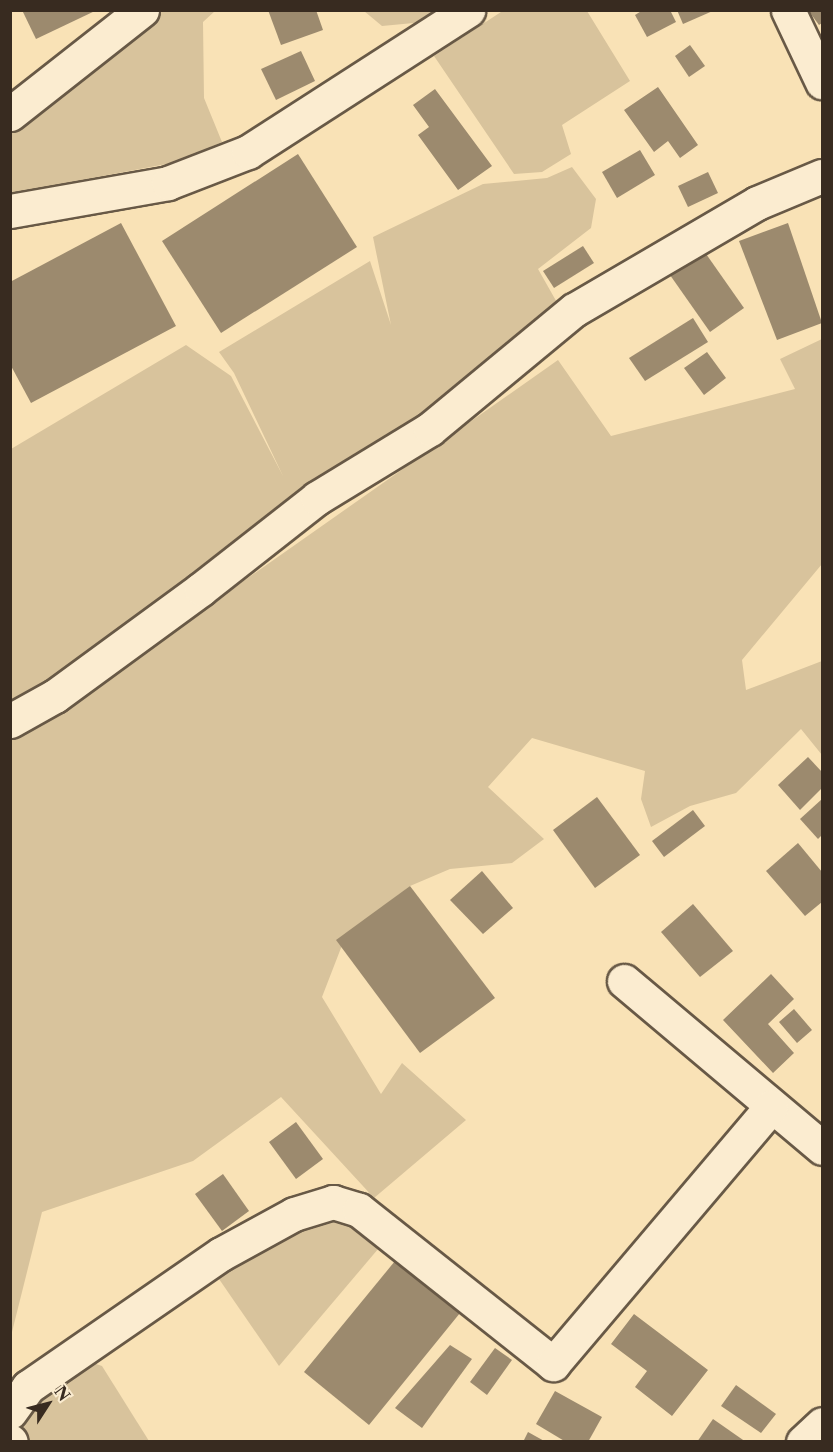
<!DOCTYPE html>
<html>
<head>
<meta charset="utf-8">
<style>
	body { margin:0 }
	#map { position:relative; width:833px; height:1452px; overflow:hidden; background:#f9e2b6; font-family:"Libre Caslon Text",serif }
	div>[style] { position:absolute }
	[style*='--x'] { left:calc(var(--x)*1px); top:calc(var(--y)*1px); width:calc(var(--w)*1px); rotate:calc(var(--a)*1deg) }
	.green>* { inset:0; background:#d8c39c }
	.building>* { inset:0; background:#9c8a6e }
	.roads { filter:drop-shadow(2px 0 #685946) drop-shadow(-2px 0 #685946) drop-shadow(0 2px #685946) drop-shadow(0 -2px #685946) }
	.minor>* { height:33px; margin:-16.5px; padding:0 16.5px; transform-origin:16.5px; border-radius:16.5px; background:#fbecd0 }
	span { translate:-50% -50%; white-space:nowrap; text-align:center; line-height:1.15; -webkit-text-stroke:4.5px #fbecd0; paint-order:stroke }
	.frame { position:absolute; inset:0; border:12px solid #382b20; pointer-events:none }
	.north { position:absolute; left:18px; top:1374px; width:60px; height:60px; -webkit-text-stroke:4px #fbecd0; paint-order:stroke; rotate:54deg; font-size:16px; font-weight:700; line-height:24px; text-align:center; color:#382b20 }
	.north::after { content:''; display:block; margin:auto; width:21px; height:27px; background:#382b20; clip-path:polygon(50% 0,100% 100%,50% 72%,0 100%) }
</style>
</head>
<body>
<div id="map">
	<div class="green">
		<div style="clip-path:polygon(504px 10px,587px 11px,630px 81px,562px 125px,571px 154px,542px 172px,514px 174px,434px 56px)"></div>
		<div style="clip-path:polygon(131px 11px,215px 11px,203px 22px,204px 98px,222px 142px,177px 162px,12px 193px,11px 104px)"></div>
		<div style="clip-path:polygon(364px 11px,458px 11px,456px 19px,382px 26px)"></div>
		<div style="clip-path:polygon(572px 167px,596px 199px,591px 228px,538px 269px,559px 306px,534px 336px,298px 507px,186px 579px,78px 661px,208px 606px,558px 360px,611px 436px,795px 389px,780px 359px,822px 339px,822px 564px,742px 660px,746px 690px,822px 661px,822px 755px,801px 729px,736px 793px,690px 806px,651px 827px,641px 799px,645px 771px,532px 738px,488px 787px,544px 839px,512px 863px,450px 869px,410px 886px,346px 935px,322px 997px,381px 1094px,402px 1063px,466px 1120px,374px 1198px,281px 1097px,193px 1161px,42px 1212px,11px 1336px,11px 449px,186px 345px,231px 376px,283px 476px,234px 373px,219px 352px,370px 261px,391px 325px,373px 237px,483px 184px,547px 178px)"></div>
		<div style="clip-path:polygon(359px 1210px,384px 1242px,279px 1366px,208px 1263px,294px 1214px)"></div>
		<div style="clip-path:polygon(84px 1360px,102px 1366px,149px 1441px,24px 1441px,24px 1410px)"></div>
	</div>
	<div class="building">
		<div style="clip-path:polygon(22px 10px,97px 10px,36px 39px)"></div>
		<div style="clip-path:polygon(268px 10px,316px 10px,323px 30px,281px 45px)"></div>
		<div style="clip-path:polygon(643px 10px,670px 10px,676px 22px,647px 37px,635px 15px)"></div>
		<div style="clip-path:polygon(677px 10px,715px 10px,683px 24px)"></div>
		<div style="clip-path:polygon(808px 10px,822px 10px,822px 23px,819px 25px)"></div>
		<div style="clip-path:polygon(690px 45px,705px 66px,689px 77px,675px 56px)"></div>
		<div style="clip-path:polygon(301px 51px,315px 81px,276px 100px,261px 69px)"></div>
		<div style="clip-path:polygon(658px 87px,698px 145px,680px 158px,668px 141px,654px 152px,624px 110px)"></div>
		<div style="clip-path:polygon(435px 89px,492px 166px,458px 190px,418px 135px,429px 127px,413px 105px)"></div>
		<div style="clip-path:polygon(640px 150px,655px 175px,617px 198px,602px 172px)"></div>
		<div style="clip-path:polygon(298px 154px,357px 247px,221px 333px,162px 241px)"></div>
		<div style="clip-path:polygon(708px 172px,718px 193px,688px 207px,678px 186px)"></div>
		<div style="clip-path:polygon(121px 223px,176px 326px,31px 403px,10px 364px,10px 282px)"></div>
		<div style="clip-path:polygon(788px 223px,822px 323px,777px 340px,739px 241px)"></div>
		<div style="clip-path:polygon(583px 246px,594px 263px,554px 288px,543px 271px)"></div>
		<div style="clip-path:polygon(704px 251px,744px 308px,710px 332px,670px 275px)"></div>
		<div style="clip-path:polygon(693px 318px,708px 342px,645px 381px,629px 358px)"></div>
		<div style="clip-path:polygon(707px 352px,726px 378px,704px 395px,684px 368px)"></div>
		<div style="clip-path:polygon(808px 757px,822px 772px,822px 788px,800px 810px,778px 785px)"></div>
		<div style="clip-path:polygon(597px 797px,640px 855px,595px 888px,553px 830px)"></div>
		<div style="clip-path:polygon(822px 799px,822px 835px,818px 839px,800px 819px)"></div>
		<div style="clip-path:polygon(693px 810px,705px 826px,664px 857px,652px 841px)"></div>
		<div style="clip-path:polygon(798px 843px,822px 872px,822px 902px,805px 916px,766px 871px)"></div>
		<div style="clip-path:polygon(482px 871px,513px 908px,483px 934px,450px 900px)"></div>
		<div style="clip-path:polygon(410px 886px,495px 998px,420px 1053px,336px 940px)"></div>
		<div style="clip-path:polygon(693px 904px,733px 951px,700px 977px,661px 932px)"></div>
		<div style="clip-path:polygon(771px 974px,794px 999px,768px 1024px,794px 1053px,773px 1073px,723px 1020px)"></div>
		<div style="clip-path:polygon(794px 1009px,812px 1030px,797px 1043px,779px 1022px)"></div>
		<div style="clip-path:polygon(296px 1122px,323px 1159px,296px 1179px,269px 1142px)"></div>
		<div style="clip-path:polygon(223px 1174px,249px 1211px,222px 1231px,195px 1194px)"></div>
		<div style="clip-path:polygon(395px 1261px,460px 1313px,369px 1425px,304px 1372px)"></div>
		<div style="clip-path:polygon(634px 1314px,708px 1370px,672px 1416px,635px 1387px,647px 1371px,611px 1344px)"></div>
		<div style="clip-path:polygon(450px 1345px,472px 1359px,422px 1428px,395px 1408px)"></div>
		<div style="clip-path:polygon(495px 1348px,512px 1360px,487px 1395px,470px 1382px)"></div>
		<div style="clip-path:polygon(736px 1385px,776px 1414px,761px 1433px,721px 1406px)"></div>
		<div style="clip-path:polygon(555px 1391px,602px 1417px,588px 1442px,566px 1442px,536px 1424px)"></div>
		<div style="clip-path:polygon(713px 1419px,746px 1442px,697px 1442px)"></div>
		<div style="clip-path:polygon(528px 1432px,546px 1442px,523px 1442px)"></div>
	</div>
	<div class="roads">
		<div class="minor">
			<div style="--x:788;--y:10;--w:80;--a:64.7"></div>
			<div style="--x:10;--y:114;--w:168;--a:-38.2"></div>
			<div style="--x:10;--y:211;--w:160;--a:-10"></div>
			<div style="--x:168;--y:183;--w:86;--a:-21.2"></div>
			<div style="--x:248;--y:152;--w:262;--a:-32.8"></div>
			<div style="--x:10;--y:721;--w:51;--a:-29.1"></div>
			<div style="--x:55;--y:696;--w:181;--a:-36.2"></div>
			<div style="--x:201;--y:589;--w:147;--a:-38.1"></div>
			<div style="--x:317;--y:498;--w:132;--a:-31.4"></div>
			<div style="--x:430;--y:429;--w:187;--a:-39.6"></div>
			<div style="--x:574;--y:310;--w:212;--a:-30.3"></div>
			<div style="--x:757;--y:203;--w:70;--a:-22.6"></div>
			<div style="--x:624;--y:981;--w:259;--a:40.1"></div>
			<div style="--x:10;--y:1412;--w:31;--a:-54"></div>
			<div style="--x:28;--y:1387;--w:234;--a:-34.6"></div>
			<div style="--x:221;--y:1254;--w:83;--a:-28.7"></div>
			<div style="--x:294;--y:1214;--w:41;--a:-17.1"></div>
			<div style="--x:333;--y:1202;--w:27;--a:17"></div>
			<div style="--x:359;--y:1210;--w:248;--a:38.4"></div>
			<div style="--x:553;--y:1364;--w:337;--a:-49.7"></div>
			<div style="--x:10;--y:1441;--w:1;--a:45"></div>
			<div style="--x:803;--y:1442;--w:26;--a:-43"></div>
		</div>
	</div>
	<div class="frame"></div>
	<div class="north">N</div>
</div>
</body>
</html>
